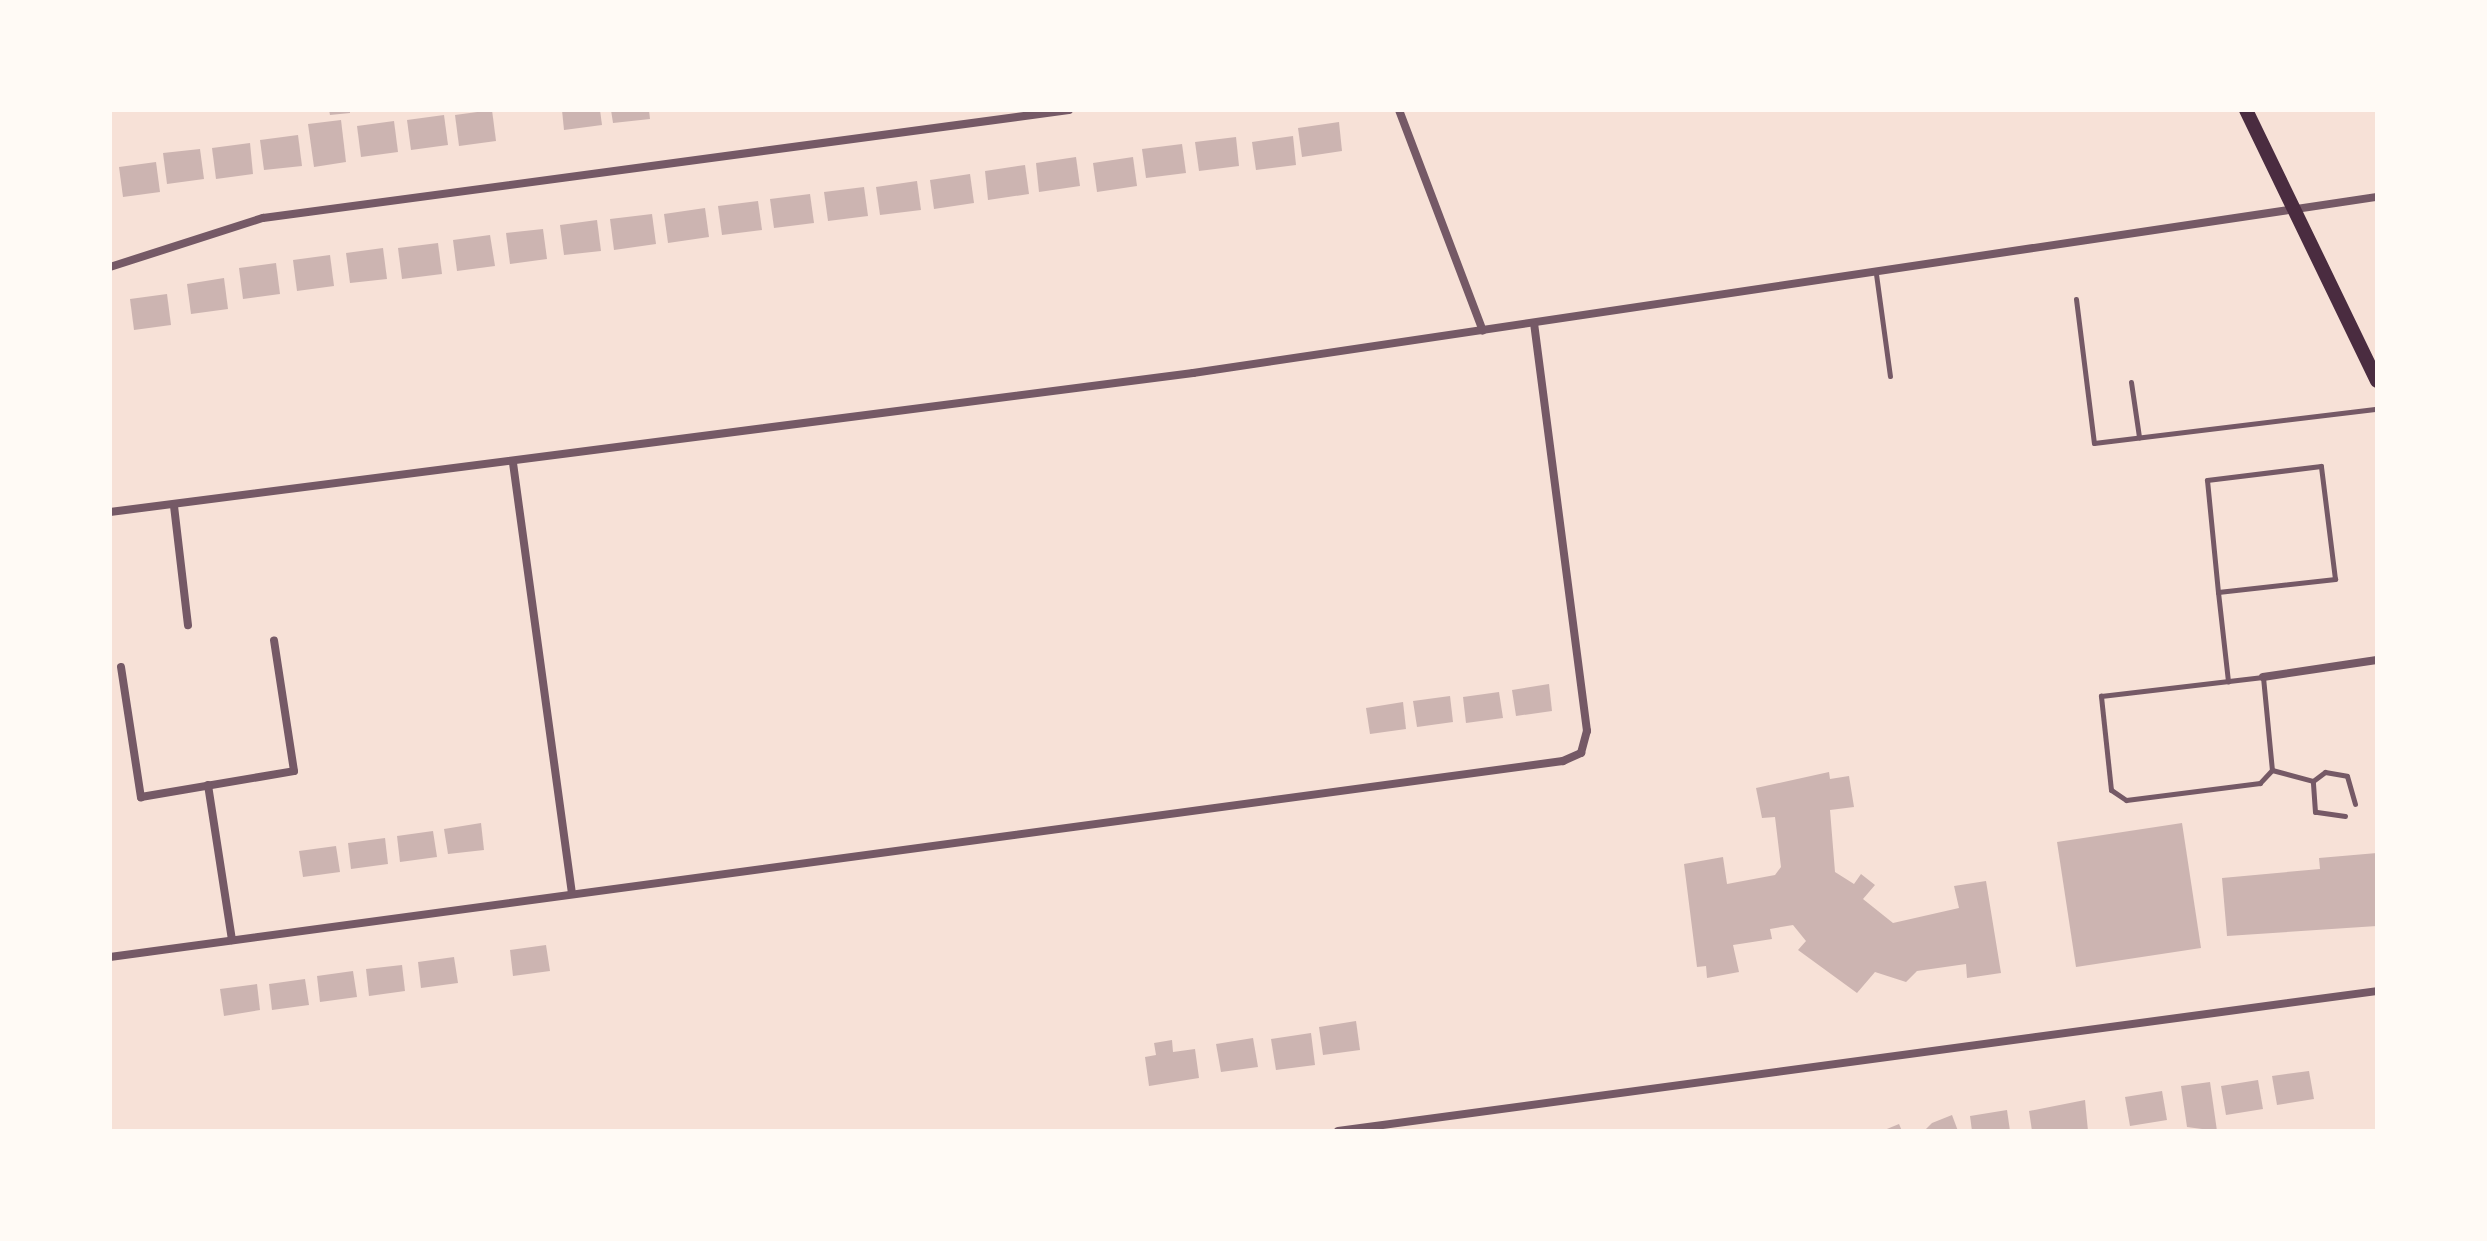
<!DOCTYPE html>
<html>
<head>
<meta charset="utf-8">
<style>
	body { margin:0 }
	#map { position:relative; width:2487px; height:1241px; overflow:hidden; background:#f7e1d7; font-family:"Open Sans",sans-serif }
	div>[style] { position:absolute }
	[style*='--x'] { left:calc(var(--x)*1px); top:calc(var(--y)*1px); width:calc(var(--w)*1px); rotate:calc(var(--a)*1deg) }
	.building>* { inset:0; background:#ccb4b1 }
	.service>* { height:5px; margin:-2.5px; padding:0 2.5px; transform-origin:2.5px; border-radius:2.5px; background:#755966 }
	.minor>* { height:8px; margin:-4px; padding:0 4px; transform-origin:4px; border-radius:4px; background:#755966 }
	.secondary>* { height:14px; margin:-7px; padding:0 7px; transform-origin:7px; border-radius:7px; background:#4a2c40 }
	span { translate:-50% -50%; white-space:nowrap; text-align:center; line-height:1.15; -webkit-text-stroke:8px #fffaf5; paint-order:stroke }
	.frame { position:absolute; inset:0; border:112px solid #fffaf5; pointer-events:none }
</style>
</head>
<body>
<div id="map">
	<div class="building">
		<div style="clip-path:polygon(329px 110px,350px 110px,350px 113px,330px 115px)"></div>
		<div style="clip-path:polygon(492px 110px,496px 141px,459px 146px,455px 115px)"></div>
		<div style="clip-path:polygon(562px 110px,600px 110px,602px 125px,564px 130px)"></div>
		<div style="clip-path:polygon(611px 110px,649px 110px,650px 119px,613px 123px)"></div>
		<div style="clip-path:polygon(444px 115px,448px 145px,411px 150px,407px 120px)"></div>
		<div style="clip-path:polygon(341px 120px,346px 162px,314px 167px,308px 124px)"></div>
		<div style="clip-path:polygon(394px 121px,398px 152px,361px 157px,357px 126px)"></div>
		<div style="clip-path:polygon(1339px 122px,1342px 151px,1302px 157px,1298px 128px)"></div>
		<div style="clip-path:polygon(298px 135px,302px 166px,264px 170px,260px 140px)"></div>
		<div style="clip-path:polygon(1293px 136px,1296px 165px,1256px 170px,1252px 142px)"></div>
		<div style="clip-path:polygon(1236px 137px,1239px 166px,1199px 171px,1195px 142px)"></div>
		<div style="clip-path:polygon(250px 143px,253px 174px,216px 179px,212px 148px)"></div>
		<div style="clip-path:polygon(1182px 144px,1186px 173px,1146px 178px,1142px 149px)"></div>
		<div style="clip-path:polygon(200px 149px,204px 179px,167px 184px,163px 153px)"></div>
		<div style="clip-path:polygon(1076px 157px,1080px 186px,1039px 192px,1036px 163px)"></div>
		<div style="clip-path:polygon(1133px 157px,1137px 186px,1097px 192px,1093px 163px)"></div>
		<div style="clip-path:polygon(156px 162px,160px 192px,123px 197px,119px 167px)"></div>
		<div style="clip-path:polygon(1025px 165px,1029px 194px,988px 200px,985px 171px)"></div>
		<div style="clip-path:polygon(970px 174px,974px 203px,934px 209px,930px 180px)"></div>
		<div style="clip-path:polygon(917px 181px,921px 210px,880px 215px,876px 187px)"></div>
		<div style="clip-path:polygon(864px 187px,868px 216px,828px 221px,824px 192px)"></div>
		<div style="clip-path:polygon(810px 194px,814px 223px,774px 228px,770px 199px)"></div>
		<div style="clip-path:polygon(758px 201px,762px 230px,722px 235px,718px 206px)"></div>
		<div style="clip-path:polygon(705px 208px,709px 237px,668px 243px,664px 214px)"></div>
		<div style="clip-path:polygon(652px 214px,656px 244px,614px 250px,610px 219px)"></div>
		<div style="clip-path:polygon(597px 220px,601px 251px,564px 255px,560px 225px)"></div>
		<div style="clip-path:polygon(543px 229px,547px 259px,510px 264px,506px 233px)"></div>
		<div style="clip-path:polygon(490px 235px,495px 266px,457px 271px,453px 240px)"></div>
		<div style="clip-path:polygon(438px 243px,442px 274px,402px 279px,398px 248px)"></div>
		<div style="clip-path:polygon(383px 248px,387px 279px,350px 283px,346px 253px)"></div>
		<div style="clip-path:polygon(330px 255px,334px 286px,297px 291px,293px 260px)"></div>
		<div style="clip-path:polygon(276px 263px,280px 294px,243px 299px,239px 268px)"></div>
		<div style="clip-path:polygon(224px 278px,228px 309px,191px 314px,187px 284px)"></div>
		<div style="clip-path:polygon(167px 294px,171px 325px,134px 330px,130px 299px)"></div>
		<div style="clip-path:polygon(1549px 684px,1552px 711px,1516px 716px,1512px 690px)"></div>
		<div style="clip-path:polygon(1499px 692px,1503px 718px,1466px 723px,1463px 697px)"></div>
		<div style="clip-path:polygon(1450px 696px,1453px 722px,1417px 727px,1413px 701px)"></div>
		<div style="clip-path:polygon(1403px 702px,1406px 729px,1370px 734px,1366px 708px)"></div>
		<div style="clip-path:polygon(1829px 772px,1830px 779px,1849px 776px,1854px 807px,1830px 810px,1835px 872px,1854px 884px,1861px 874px,1875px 885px,1863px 899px,1893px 923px,1959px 908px,1954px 886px,1986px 881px,2001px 973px,1967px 978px,1966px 964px,1917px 971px,1906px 982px,1875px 972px,1857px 993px,1798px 950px,1806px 941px,1793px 925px,1770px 929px,1772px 939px,1733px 945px,1739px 972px,1707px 978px,1706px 966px,1697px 967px,1684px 864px,1723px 857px,1727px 884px,1775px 875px,1781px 867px,1775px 817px,1762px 818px,1756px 788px)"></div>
		<div style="clip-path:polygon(481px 823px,484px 850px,448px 854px,444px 829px)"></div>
		<div style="clip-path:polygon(2182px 823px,2201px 948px,2076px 967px,2057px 842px)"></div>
		<div style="clip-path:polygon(433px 831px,437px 857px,400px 862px,397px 836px)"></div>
		<div style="clip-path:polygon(385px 838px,388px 864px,351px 869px,348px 843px)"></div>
		<div style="clip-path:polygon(336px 846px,340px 872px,303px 877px,299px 851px)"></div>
		<div style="clip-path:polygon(2377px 853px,2377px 926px,2227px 936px,2222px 878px,2320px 869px,2319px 858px)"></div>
		<div style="clip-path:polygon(546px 945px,550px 971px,513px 976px,510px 950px)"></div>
		<div style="clip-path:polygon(454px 957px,458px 983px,421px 988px,418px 962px)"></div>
		<div style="clip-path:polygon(402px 965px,405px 991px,369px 996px,366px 969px)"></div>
		<div style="clip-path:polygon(353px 971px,357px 997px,320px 1002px,317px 976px)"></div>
		<div style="clip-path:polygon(305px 979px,309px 1005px,272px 1010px,269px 984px)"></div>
		<div style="clip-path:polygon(257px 984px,260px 1010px,224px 1016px,220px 989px)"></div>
		<div style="clip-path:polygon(1356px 1021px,1360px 1050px,1323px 1055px,1319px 1027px)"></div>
		<div style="clip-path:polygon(1311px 1033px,1315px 1065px,1276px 1070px,1271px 1039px)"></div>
		<div style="clip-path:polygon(1253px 1038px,1258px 1067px,1221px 1072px,1216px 1044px)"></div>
		<div style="clip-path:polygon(1172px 1040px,1173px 1052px,1195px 1049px,1199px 1078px,1149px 1086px,1145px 1057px,1156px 1055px,1154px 1043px)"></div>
		<div style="clip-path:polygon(2309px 1071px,2314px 1099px,2277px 1105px,2272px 1076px)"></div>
		<div style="clip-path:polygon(2258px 1080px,2263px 1109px,2226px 1115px,2221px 1086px)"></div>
		<div style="clip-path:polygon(2210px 1082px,2217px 1131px,2187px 1127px,2181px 1086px)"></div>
		<div style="clip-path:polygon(2162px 1091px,2167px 1120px,2130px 1126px,2125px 1097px)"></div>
		<div style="clip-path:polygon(2085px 1100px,2088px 1131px,2032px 1131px,2029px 1111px)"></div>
		<div style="clip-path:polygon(2007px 1110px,2010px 1131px,1972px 1131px,1970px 1116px)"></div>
		<div style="clip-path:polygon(1952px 1115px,1958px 1131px,1924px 1131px,1932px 1123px)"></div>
		<div style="clip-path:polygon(1899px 1124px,1902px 1131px,1882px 1131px)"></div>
	</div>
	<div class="service">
		<div style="--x:1876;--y:274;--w:103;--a:82.2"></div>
		<div style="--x:2076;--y:299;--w:145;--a:82.9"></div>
		<div style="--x:2094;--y:443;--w:285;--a:-6.9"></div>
		<div style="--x:2131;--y:382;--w:56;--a:81.7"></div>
		<div style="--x:2218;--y:592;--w:118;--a:-6.3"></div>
		<div style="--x:2335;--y:579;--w:114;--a:-97.1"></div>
		<div style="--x:2321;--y:466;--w:115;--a:173"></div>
		<div style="--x:2207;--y:480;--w:113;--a:84.4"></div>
		<div style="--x:2218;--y:592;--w:90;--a:83.6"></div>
		<div style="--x:2263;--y:677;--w:93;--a:84.5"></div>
		<div style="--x:2272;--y:770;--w:18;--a:133"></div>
		<div style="--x:2260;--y:783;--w:135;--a:172.8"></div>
		<div style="--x:2126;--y:800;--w:18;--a:-146"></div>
		<div style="--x:2111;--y:790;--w:95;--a:-96.1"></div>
		<div style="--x:2101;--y:696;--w:163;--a:-6.7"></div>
		<div style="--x:2272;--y:770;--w:42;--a:15"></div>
		<div style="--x:2345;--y:816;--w:30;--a:-172"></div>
		<div style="--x:2315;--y:812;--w:31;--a:-94"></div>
		<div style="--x:2313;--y:781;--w:15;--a:-37"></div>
		<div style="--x:2325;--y:772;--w:22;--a:10"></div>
		<div style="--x:2347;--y:776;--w:29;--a:74"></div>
	</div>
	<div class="minor">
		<div style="--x:1399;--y:110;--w:236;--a:69.2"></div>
		<div style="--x:110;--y:267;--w:161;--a:-17.8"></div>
		<div style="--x:263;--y:218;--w:813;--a:-7.63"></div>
		<div style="--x:513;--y:463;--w:434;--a:82.2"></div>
		<div style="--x:174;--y:506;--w:120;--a:83.3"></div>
		<div style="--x:110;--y:512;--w:1092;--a:-7.31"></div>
		<div style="--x:1193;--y:373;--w:1197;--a:-8.46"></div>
		<div style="--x:121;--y:667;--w:132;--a:81.3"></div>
		<div style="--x:141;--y:797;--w:155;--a:-9.6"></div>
		<div style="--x:294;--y:771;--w:132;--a:-98.7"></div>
		<div style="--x:2263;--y:677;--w:115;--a:-8.5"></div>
		<div style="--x:208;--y:785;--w:157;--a:81.2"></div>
		<div style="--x:110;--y:957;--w:1466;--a:-7.68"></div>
		<div style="--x:1563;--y:761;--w:20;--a:-24"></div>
		<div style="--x:1581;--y:753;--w:23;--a:-75"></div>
		<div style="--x:1587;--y:731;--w:409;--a:-97.4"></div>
		<div style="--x:1338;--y:1131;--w:1048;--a:-7.67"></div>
	</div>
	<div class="secondary">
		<div style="--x:2246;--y:110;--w:301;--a:64.2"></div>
	</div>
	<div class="frame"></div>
</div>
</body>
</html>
